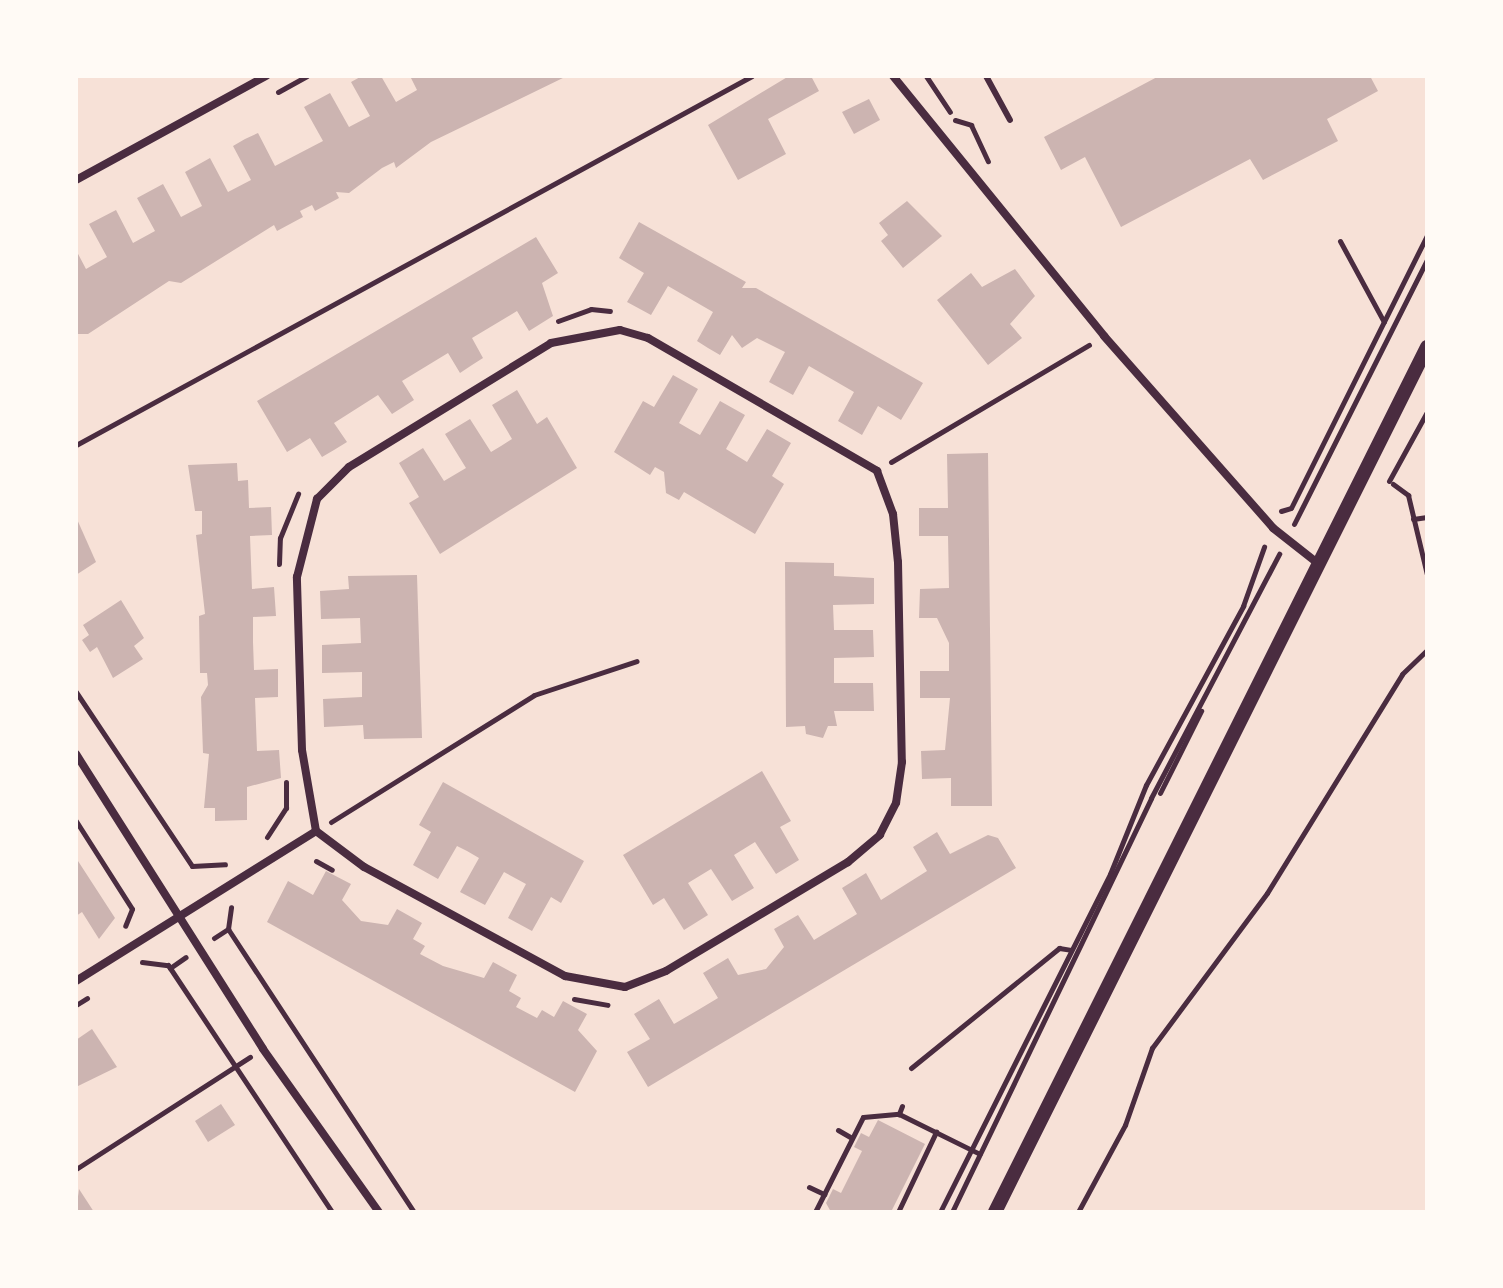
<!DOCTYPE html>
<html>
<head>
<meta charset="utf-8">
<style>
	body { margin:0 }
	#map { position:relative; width:1503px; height:1288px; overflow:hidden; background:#f7e1d7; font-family:"Alegreya Sans",sans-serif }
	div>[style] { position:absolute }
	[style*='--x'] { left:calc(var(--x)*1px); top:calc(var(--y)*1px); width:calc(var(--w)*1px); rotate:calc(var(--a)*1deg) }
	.building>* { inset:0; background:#ccb4b1 }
	.path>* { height:5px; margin:-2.5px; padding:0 2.5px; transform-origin:2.5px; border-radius:2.5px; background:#4a2c40 }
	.service>* { height:6px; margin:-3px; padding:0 3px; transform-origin:3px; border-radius:3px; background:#4a2c40 }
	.minor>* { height:8px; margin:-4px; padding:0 4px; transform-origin:4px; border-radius:4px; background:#4a2c40 }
	.tertiary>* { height:14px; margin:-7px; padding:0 7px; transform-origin:7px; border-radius:7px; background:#4a2c40 }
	span { translate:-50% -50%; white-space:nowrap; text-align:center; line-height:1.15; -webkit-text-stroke:8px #fffaf5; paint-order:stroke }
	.frame { position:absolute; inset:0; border:78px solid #fffaf5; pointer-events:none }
</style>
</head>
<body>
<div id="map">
	<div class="building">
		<div style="clip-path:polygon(362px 76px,381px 76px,396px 102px,417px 90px,410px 76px,567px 76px,431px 142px,396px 168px,394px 162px,382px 168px,349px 193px,336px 192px,339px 198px,315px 211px,312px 205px,300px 211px,303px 217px,277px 231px,274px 225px,181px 283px,169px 281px,88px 334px,76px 334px,76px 250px,86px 269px,107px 257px,89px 224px,116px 210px,133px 243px,155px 231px,137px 198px,163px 184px,181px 217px,202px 206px,185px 172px,210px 158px,228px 192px,251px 180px,233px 146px,245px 139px,258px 133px,275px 166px,323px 141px,304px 107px,330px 93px,349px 127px,370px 116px,351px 82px)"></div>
		<div style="clip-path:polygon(789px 76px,811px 76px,819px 91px,768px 119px,786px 154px,738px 180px,708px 125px)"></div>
		<div style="clip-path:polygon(1159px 76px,1370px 76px,1378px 91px,1327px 119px,1338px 141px,1263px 180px,1250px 159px,1121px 227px,1085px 157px,1061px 170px,1044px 137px)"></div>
		<div style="clip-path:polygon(869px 99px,880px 120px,854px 134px,842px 112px)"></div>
		<div style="clip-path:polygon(907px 201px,942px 236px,903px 268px,881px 241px,888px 235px,879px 223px)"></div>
		<div style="clip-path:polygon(639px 222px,746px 282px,742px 288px,756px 288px,923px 383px,901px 420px,878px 406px,862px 435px,838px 421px,854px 392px,809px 366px,793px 395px,769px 382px,785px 352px,757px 338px,742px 348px,732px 335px,720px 355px,708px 348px,697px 341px,713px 312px,668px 286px,651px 315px,627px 302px,644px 273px,619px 258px)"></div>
		<div style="clip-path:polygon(536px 237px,558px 273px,542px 283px,553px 316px,529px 331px,517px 311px,472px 338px,483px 358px,472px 365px,460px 373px,448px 353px,402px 381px,414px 400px,392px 414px,378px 395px,334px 423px,347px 442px,334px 450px,322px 457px,310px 438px,287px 452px,257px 401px)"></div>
		<div style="clip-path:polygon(1015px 269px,1035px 296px,1010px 324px,1022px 338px,988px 365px,937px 300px,971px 273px,982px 287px)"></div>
		<div style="clip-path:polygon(673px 375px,698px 389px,679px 423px,691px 430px,700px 435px,720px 401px,745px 415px,726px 449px,747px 462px,767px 429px,791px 443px,772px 476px,784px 484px,755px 534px,684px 492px,679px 500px,666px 493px,664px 472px,655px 467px,650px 475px,614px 452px,643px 401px,654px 407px)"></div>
		<div style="clip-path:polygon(517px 390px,537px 424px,547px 417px,577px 468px,440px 554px,409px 503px,419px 497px,399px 463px,423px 448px,444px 481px,466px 468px,445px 434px,470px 419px,491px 452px,501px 446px,512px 439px,492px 405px)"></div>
		<div style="clip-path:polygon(988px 453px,992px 806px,951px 806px,951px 778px,922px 779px,921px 751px,945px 750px,950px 698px,920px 698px,920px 671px,949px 671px,949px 643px,937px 618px,919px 618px,920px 589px,949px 588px,948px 536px,919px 536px,919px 508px,948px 508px,947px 454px)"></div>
		<div style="clip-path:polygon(237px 463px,238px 481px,248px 480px,249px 508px,271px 507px,272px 535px,250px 536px,252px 589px,274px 587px,276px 616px,253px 617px,253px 642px,254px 670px,278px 669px,278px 697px,255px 698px,257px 751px,279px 750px,281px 778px,247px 787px,247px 820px,215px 821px,215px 808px,204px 808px,209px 754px,203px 753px,201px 697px,208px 685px,207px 673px,200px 673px,199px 616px,205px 614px,196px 535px,202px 534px,202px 511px,195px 511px,188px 465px)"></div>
		<div style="clip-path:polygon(76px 517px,96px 562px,76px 575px)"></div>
		<div style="clip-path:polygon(785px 562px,834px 563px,834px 576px,874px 578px,874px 604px,833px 605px,834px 630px,873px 630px,874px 657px,834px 658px,834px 683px,873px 683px,874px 711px,834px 711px,837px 726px,828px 726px,823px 738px,806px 734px,805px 726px,786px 727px)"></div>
		<div style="clip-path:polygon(417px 575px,422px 738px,364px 739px,363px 725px,324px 727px,323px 699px,362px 697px,362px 672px,322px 673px,322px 645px,361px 643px,360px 618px,321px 619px,320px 591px,349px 589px,348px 576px)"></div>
		<div style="clip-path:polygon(121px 600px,144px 638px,134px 646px,143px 659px,113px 678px,97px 647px,90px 652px,82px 640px,89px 635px,83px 625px)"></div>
		<div style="clip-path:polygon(762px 771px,791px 821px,780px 827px,799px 860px,776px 874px,755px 842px,734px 855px,754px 888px,732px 901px,711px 869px,688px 883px,708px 915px,684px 930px,664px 898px,653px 905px,623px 855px)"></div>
		<div style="clip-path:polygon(443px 782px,584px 861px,561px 903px,551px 897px,532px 931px,508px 918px,526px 884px,504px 872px,485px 905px,460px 892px,479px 858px,467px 851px,457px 846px,438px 879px,413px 865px,431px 832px,419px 825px)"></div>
		<div style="clip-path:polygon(937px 832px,950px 854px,988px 835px,998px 838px,1016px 868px,648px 1087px,627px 1052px,650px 1039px,634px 1014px,659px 999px,674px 1024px,698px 1010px,718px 998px,703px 973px,728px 958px,738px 975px,766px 969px,784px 947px,774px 929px,798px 915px,814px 940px,857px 914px,842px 888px,866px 873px,881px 900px,927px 871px,913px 847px)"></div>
		<div style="clip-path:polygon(78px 861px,115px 918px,99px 939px,82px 912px,76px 916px)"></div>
		<div style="clip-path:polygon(326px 871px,351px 884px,342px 900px,361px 921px,388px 925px,397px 909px,422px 923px,413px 939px,425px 946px,420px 954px,443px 966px,484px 978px,493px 962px,517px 975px,509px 991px,521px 998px,516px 1007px,537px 1018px,542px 1010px,554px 1017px,563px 1001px,587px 1014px,578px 1030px,597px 1051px,575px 1092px,267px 922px,288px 881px,313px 895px)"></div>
		<div style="clip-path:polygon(92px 1029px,117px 1067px,76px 1087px,76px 1040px)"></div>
		<div style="clip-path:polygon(221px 1104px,235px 1125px,208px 1142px,195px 1121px)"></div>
		<div style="clip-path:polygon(878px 1120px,925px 1144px,891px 1212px,831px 1212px,826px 1203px,833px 1189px,841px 1193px,862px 1151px,854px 1147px,861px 1133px,869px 1137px)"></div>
		<div style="clip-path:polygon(79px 1189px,94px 1212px,76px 1212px)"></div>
	</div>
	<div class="path">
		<div style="--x:926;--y:76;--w:43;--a:56.3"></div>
		<div style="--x:278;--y:92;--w:33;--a:-29"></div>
		<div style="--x:955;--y:120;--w:17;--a:17"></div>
		<div style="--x:971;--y:125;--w:40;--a:65"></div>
		<div style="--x:1340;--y:241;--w:92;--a:61.5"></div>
		<div style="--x:558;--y:321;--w:35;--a:-20"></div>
		<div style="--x:591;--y:309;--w:19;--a:6"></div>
		<div style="--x:76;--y:445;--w:770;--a:-28.63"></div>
		<div style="--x:891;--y:462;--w:230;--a:-30.6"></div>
		<div style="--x:1389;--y:481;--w:79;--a:-61.2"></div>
		<div style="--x:1393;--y:484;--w:19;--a:36"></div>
		<div style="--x:1408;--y:495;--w:82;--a:76.6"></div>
		<div style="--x:1281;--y:511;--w:10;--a:-17"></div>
		<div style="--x:1291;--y:508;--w:305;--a:-63.5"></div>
		<div style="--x:1413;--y:519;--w:14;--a:-8"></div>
		<div style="--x:1294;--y:524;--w:296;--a:-63.3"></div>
		<div style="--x:279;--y:564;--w:26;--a:-88"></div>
		<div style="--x:280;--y:538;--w:48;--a:-67.8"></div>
		<div style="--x:76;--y:692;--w:209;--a:56.3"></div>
		<div style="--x:192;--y:866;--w:33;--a:-3"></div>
		<div style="--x:1160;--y:793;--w:92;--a:-63.4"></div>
		<div style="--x:76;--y:821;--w:104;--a:57.5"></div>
		<div style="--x:132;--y:909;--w:18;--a:112"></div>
		<div style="--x:331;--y:822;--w:239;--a:-32"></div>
		<div style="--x:534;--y:695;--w:108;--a:-18.3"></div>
		<div style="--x:267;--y:837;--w:35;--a:-57"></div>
		<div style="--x:286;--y:808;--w:26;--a:-90"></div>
		<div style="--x:316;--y:861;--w:18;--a:29"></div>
		<div style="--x:228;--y:929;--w:22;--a:-82"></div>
		<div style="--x:214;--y:938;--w:17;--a:-33"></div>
		<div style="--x:228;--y:929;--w:339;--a:56.7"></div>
		<div style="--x:142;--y:962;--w:26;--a:7"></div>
		<div style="--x:168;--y:965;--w:296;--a:56.4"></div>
		<div style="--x:170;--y:968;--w:19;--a:-35"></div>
		<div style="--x:574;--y:999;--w:34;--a:10"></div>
		<div style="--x:76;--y:1005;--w:13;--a:-32"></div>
		<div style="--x:911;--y:1068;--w:191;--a:-39"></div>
		<div style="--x:1059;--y:948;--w:12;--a:9"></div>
		<div style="--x:902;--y:1106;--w:9;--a:111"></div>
		<div style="--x:899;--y:1114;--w:90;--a:26.3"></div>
		<div style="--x:838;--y:1130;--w:16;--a:30"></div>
		<div style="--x:76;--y:1169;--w:207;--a:-32.8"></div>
		<div style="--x:809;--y:1187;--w:17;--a:25"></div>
		<div style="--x:815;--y:1212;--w:106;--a:-63.2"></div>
		<div style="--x:863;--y:1117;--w:36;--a:-5"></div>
		<div style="--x:898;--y:1212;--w:89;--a:-64.6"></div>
		<div style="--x:940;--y:1212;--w:378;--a:-63.3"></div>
		<div style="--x:1110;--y:874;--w:96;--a:-68"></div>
		<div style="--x:1146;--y:785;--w:204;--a:-61.5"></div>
		<div style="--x:1243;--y:606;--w:63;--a:-70.4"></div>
		<div style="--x:952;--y:1212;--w:459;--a:-64.3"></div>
		<div style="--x:1151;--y:798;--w:276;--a:-62.3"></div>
		<div style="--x:1078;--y:1212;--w:99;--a:-61.6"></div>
		<div style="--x:1125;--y:1125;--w:82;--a:-70.7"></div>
		<div style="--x:1152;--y:1048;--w:193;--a:-53.4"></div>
		<div style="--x:1267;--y:893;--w:257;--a:-58.3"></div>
		<div style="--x:1402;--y:674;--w:35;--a:-44"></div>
	</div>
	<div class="service">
		<div style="--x:986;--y:76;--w:50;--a:61.4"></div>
	</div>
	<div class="minor">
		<div style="--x:893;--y:76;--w:335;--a:50.9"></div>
		<div style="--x:1104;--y:336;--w:256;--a:48.6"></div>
		<div style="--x:1273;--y:528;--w:60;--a:38.2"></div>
		<div style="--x:76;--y:180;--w:217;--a:-28.7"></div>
		<div style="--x:620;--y:330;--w:29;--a:16"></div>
		<div style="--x:648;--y:338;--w:265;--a:30.1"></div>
		<div style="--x:877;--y:471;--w:46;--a:69.6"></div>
		<div style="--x:893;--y:514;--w:48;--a:84.1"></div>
		<div style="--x:898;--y:562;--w:200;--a:88.9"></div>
		<div style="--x:902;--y:762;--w:41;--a:98.3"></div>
		<div style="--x:896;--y:803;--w:36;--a:117"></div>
		<div style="--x:880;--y:835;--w:42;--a:139.8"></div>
		<div style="--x:848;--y:862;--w:212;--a:149.1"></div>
		<div style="--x:666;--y:971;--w:44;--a:158.7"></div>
		<div style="--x:625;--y:987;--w:61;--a:-169.6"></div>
		<div style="--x:565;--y:976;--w:229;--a:-151.5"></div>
		<div style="--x:364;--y:867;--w:60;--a:-143.1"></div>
		<div style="--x:316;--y:831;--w:82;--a:-99.8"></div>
		<div style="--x:302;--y:750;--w:173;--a:-91.7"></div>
		<div style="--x:297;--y:577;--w:81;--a:-75.6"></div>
		<div style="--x:317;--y:499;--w:45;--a:-45"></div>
		<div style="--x:349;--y:467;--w:237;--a:-31.5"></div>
		<div style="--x:551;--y:343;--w:70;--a:-10.7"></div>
		<div style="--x:76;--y:754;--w:349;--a:57.6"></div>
		<div style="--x:263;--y:1049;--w:200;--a:54.6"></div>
		<div style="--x:76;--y:981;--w:283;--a:-32"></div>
	</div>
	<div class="tertiary">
		<div style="--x:995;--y:1212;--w:967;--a:-63.46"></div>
	</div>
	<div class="frame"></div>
</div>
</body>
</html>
